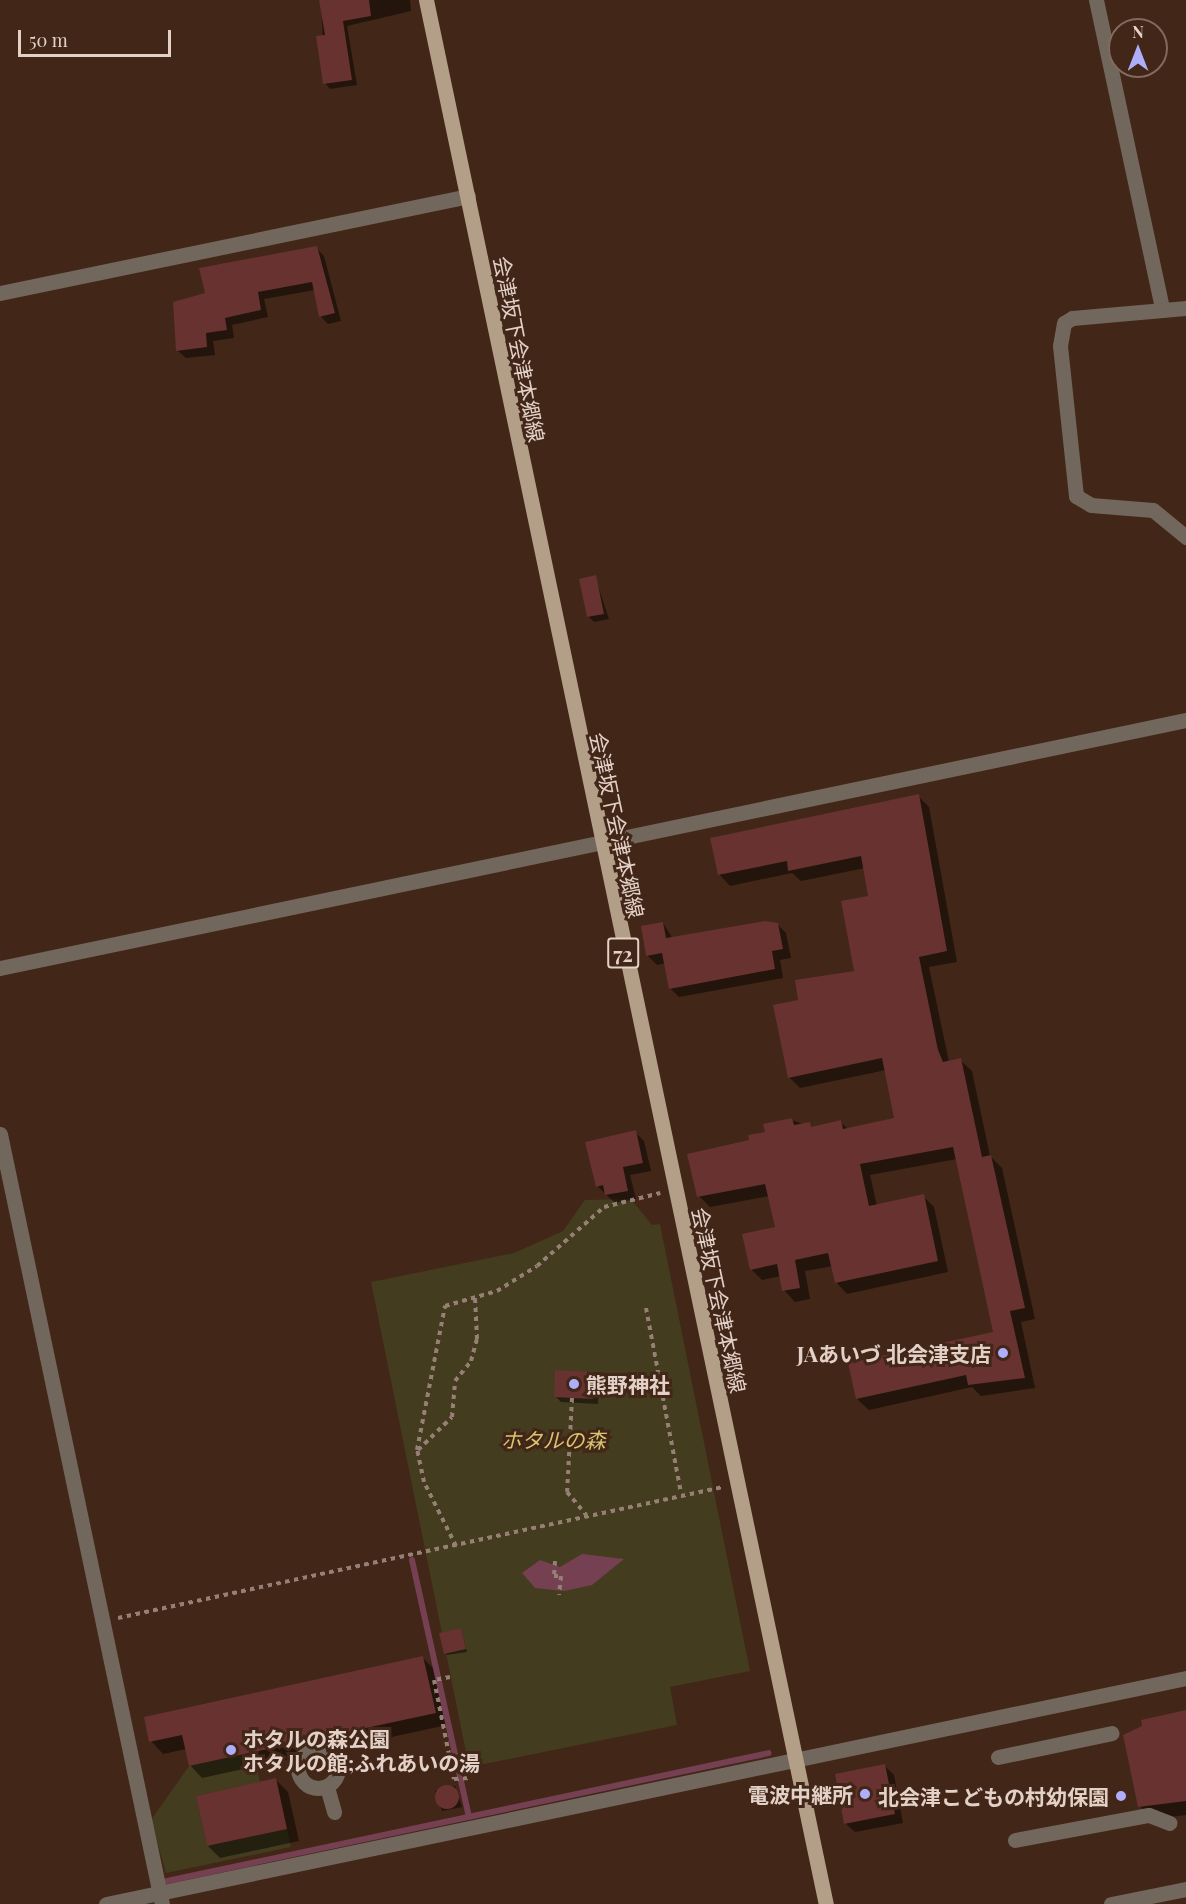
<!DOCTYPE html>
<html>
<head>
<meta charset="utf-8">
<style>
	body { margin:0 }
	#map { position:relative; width:1186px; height:1904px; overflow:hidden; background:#422618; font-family:"Playfair Display","Noto Sans JP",serif }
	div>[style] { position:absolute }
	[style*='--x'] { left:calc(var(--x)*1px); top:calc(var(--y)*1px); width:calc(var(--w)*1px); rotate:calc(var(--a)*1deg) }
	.green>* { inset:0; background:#433c1e }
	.water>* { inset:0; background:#754052 }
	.shadow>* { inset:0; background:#0007 }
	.stream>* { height:6px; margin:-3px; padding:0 3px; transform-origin:3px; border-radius:3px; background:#754052 }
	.building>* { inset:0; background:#673230 }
	.round { border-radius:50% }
	.path>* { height:4px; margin-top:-2px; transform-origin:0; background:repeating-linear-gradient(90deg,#967f74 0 4.5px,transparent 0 9px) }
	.minor>* { height:15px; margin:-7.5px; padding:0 7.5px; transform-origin:7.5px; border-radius:7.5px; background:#71675c }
	.minor>.ring { margin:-7.5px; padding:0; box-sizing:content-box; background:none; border:15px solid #71675c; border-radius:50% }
	.major>* { height:15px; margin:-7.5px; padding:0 7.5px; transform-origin:7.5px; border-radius:7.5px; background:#b39f87 }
	.dots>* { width:16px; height:16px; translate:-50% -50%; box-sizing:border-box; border:3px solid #422618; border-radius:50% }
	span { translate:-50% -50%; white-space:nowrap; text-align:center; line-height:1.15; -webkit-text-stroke:6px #422618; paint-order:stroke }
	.shield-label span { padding:2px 4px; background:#422618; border:2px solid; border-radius:4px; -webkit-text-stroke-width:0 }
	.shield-label { font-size:20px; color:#e3d1c8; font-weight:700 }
	.street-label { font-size:21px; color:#e3d1c8 }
	.poi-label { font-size:21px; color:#e3d1c8; font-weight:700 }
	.right { translate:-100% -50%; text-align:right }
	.left { translate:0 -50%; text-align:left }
	.park-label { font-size:21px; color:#d7c570; font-style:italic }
	.north { position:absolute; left:1108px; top:18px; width:60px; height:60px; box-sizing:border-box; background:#422618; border:2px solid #826a5e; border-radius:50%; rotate:0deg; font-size:16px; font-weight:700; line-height:24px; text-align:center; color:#e3d1c8 }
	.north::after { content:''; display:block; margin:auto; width:21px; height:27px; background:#afaefa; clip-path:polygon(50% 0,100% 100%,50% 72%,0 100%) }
	.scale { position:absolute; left:18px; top:30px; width:153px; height:27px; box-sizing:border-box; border:3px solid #e3d1c8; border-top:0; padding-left:8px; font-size:18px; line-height:21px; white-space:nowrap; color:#e3d1c8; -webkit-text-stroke:4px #422618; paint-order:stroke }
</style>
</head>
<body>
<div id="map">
	<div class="green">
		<div style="clip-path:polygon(631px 1199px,652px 1225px,660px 1224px,750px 1671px,670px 1687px,677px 1725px,469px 1767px,371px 1282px,514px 1253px,563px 1231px,585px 1200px)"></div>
		<div style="clip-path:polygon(254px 1752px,260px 1782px,196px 1796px,207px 1846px,287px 1829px,291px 1847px,166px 1873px,151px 1820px,189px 1766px)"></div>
	</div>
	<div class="water">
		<div style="clip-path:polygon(582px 1554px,624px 1559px,592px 1585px,564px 1591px,535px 1588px,522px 1573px,540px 1560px,560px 1567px)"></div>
	</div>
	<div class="shadow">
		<div style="clip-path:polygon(321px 0,410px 0,411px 11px,347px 26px,357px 85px,330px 89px,325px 83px)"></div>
		<div style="clip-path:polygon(316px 248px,324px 256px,341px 321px,328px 324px,320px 316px,315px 290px,264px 299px,268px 317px,232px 325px,234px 338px,213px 341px,215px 355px,186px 358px,178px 351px,206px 294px)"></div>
		<div style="clip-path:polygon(595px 577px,609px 619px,594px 622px,588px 616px)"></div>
		<div style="clip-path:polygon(918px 796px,929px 807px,957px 962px,929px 967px,949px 1062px,960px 1060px,972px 1071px,990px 1156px,1002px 1168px,1035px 1319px,1021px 1322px,1035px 1388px,981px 1396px,972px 1387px,869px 1410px,857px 1399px,995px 1333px,957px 1159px,870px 1175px,877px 1206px,923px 1196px,934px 1207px,948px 1272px,847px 1294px,836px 1282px,833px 1266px,805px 1271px,810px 1299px,795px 1302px,784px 1290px,781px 1276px,762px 1280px,751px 1269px,776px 1228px,769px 1196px,710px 1207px,699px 1196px,751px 1141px,792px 1120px,813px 1128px,840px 1122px,848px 1129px,896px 1119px,886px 1070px,800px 1088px,789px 1077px,800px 1001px,856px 972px,870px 897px,865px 868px,801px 881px,792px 873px,730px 886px,719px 874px)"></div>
		<div style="clip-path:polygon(663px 923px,673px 939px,777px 924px,786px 933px,791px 958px,780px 960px,783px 978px,679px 997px,670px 988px,666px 963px,657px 965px,648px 956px,642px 927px)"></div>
		<div style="clip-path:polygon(635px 1132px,644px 1141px,651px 1171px,630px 1175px,636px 1199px,615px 1203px,597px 1186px)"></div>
		<div style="clip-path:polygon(593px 1373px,599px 1379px,598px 1404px,561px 1402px,555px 1396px)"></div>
		<div style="clip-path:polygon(461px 1630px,467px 1652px,447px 1655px,445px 1653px)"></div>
		<div style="clip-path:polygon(423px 1658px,435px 1670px,447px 1725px,202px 1778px,190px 1765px,186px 1749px,163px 1754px,151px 1741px)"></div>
		<div style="clip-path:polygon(1186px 1711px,1186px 1815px,1152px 1819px,1140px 1806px)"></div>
		<div style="clip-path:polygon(885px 1766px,894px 1775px,903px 1823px,855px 1832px,845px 1823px)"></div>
		<div style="clip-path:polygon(276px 1780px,288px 1792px,299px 1841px,220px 1858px,208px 1846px)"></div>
		<div style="clip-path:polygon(455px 1786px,462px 1807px,442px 1811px,435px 1791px)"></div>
	</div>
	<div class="stream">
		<div style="--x:412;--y:1560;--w:263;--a:77.5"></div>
		<div style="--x:167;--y:1881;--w:615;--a:-12"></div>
	</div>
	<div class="building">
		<div style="clip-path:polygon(319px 0,369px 0,371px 16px,343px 21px,352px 80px,323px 84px,316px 36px,325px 35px)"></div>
		<div style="clip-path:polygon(317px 246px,335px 313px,319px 317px,312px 282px,258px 292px,261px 310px,225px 318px,227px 330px,206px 333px,207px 347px,176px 351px,173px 302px,205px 293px,199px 268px)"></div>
		<div style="clip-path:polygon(596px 575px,604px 614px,587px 617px,579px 579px)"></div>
		<div style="clip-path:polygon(919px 794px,947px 951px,919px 957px,938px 1050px,943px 1062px,961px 1058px,982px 1157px,991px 1155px,1025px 1308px,1010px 1311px,1025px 1378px,968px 1385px,966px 1375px,856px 1399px,848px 1363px,993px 1332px,953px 1147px,860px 1164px,869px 1206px,924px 1194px,938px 1261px,835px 1283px,828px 1253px,795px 1260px,800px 1288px,782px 1291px,777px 1264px,750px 1270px,742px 1234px,775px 1227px,765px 1184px,697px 1197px,687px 1154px,749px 1140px,748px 1135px,765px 1132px,763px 1124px,792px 1118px,794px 1125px,810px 1122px,811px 1127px,841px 1120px,843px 1129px,894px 1118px,882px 1058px,788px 1078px,773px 1005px,798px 1000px,795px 980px,854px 971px,841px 901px,868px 896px,861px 856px,788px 871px,787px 861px,718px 875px,710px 838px)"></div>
		<div style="clip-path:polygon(765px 921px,778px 923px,783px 949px,772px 951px,775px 969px,669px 989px,662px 953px,646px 956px,641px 926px,663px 922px,666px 938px)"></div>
		<div style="clip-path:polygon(636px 1130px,643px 1163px,623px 1167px,628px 1191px,605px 1195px,603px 1185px,596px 1187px,585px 1142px)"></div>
		<div style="clip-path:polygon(555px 1370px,594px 1372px,593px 1399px,554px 1397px)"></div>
		<div style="clip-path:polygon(461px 1628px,466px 1649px,444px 1654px,439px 1633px)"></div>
		<div style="clip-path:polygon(423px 1656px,436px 1713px,189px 1766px,182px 1735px,149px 1742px,144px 1717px)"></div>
		<div style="clip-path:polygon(1186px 1710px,1186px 1801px,1138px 1807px,1123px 1735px,1142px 1726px,1141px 1720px)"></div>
		<div style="clip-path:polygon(885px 1764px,895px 1814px,844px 1824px,835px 1774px)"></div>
		<div style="clip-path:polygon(276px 1778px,287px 1829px,207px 1846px,196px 1796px)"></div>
		<div class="round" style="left:435px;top:1785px;width:24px;height:24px"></div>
	</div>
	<div class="path">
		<div style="--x:646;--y:1308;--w:189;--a:79.3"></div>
		<div style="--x:572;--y:1398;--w:94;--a:93"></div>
		<div style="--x:567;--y:1492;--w:30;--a:50"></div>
		<div style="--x:418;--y:1450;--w:47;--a:-44.1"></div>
		<div style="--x:452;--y:1417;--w:36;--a:-85"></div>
		<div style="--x:455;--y:1381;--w:26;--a:-51"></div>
		<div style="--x:471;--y:1361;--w:23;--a:-75"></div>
		<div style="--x:477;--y:1339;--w:41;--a:-92.8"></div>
		<div style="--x:456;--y:1546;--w:72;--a:-116.6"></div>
		<div style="--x:424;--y:1482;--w:33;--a:-102"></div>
		<div style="--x:417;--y:1450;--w:147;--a:-79"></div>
		<div style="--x:445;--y:1306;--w:54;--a:-16.1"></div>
		<div style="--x:497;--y:1291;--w:47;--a:-32"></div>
		<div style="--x:537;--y:1266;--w:89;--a:-41.4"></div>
		<div style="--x:604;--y:1207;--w:58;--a:-14"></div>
		<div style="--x:555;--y:1561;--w:15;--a:94"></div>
		<div style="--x:554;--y:1576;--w:7;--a:0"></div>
		<div style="--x:561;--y:1576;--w:19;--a:96"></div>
		<div style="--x:118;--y:1618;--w:619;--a:-12.22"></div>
		<div style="--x:450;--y:1677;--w:16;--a:169"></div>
		<div style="--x:434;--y:1680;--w:101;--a:78.6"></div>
		<div style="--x:454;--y:1779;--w:15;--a:-4"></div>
	</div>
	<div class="minor">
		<div style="--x:1096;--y:0;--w:316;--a:77.9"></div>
		<div style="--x:0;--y:293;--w:478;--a:-11.7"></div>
		<div style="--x:1186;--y:308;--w:114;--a:175"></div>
		<div style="--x:1072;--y:318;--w:9;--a:148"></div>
		<div style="--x:1064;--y:323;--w:23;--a:100"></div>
		<div style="--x:1060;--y:346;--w:151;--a:83.9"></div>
		<div style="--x:1076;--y:496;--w:17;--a:31"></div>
		<div style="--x:1091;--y:505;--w:62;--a:4.6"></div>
		<div style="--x:1153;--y:510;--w:43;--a:39.3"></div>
		<div style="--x:0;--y:968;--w:1212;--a:-11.81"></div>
		<div style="--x:0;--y:1134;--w:787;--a:78.12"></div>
		<div class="ring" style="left:298px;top:1748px;width:25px;height:25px"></div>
		<div style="--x:998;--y:1757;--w:116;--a:-11.9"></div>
		<div style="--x:327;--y:1787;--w:26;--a:74"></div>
		<div style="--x:1015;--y:1840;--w:136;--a:-10.6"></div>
		<div style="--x:1149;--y:1815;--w:22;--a:21"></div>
		<div style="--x:106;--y:1904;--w:1103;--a:-11.82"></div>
		<div style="--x:1111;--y:1904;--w:76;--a:-11.3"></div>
	</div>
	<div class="major">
		<div style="--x:426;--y:0;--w:1946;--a:78.14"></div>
	</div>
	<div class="dots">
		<div style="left:1003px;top:1353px;background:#afaefa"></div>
		<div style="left:574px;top:1384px;background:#afaefa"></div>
		<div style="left:231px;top:1750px;background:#afaefa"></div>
		<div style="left:865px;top:1794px;background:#afaefa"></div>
		<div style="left:1121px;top:1796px;background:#afaefa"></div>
	</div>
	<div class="shield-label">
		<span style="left:623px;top:953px">72</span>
	</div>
	<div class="street-label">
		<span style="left:520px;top:349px;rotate:79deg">会津坂下会津本郷線</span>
		<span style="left:618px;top:825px;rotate:78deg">会津坂下会津本郷線</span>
		<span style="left:720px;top:1300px;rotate:78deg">会津坂下会津本郷線</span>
	</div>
	<div class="poi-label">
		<span class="right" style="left:991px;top:1353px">JAあいづ 北会津支店</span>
		<span class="left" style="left:586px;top:1384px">熊野神社</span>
		<span class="left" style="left:243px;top:1750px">ホタルの森公園<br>ホタルの館;ふれあいの湯</span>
		<span class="right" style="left:853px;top:1794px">電波中継所</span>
		<span class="right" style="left:1109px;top:1796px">北会津こどもの村幼保園</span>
	</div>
	<div class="park-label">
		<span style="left:553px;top:1439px">ホタルの森</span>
	</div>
	<div class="north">N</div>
	<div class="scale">50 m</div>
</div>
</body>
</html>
